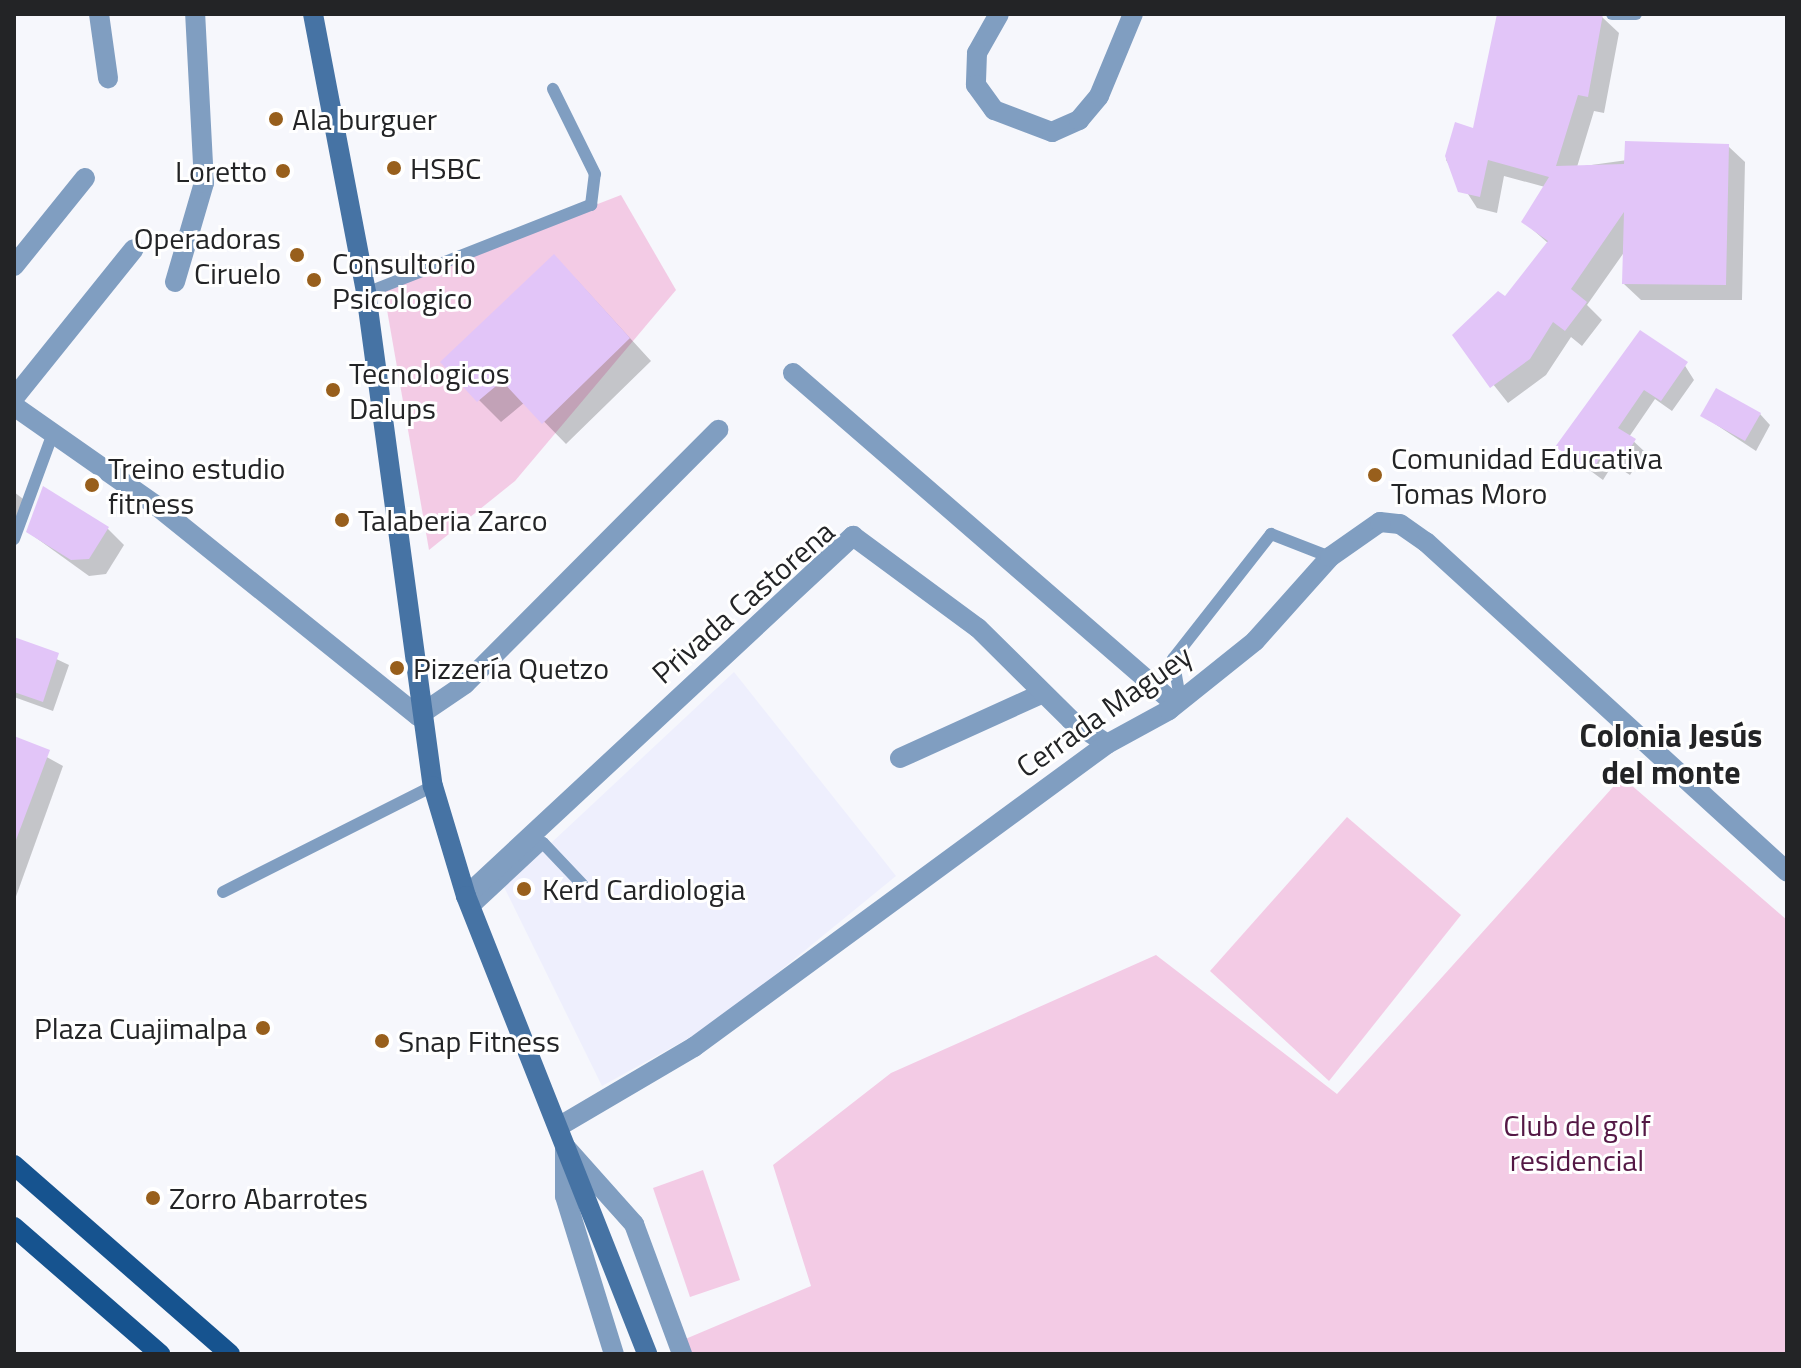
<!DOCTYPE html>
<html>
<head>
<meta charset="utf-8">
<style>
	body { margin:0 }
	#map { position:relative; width:1801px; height:1368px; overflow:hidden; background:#f6f7fc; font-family:"Titillium Web",sans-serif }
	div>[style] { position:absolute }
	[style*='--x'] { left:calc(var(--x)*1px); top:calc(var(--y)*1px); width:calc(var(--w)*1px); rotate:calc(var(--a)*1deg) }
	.built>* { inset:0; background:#eeeffd }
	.green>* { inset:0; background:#f3cbe5 }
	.shadow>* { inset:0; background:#0003 }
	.building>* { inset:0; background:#e2c5f8 }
	.service>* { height:12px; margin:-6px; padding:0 6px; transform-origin:6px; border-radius:6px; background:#809ec1 }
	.minor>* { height:20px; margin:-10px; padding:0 10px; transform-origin:10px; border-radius:10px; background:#809ec1 }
	.tertiary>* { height:20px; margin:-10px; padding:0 10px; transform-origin:10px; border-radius:10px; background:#809ec1 }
	.secondary>* { height:20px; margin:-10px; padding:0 10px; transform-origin:10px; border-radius:10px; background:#4673a4 }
	.primary>* { height:20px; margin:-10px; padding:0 10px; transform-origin:10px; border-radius:10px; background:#16538f }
	.dots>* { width:22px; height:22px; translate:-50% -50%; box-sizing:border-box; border:4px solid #fff; border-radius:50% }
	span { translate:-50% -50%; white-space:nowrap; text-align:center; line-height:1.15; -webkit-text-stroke:6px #fff; paint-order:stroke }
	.poi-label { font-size:30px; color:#232426 }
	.left { translate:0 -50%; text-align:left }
	.right { translate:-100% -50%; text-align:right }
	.street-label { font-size:30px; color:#232426 }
	.park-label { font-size:30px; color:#541845 }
	.neighbourhood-label { font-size:32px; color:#232426; font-weight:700 }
	.frame { position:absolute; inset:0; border:16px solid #232426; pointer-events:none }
</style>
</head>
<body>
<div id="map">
	<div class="built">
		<div style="clip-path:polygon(734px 672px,896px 876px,716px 1023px,602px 1086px,504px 887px)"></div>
	</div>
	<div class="green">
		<div style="clip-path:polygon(621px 195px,676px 290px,515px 481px,429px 550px,383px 287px)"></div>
		<div style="clip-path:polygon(1622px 777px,1787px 920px,1787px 1354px,689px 1354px,683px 1340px,811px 1286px,773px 1165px,891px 1073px,1156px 955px,1337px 1094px)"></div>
		<div style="clip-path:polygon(1347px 817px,1461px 915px,1329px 1081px,1210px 971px)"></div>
		<div style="clip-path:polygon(703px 1170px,740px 1280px,690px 1297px,653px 1188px)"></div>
	</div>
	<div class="shadow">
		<div style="clip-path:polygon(1499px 14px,1586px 14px,1602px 17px,1619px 33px,1604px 113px,1594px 111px,1577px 167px,1728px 146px,1745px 162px,1742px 300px,1641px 300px,1624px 284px,1625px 251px,1587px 305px,1602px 320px,1582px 346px,1571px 337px,1546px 375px,1508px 403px,1454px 335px,1505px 299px,1549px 244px,1524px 222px,1545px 187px,1504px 176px,1497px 213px,1477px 208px,1446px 160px,1456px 125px,1475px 131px)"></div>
		<div style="clip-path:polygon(576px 279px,651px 361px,566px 444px,525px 402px,501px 422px,479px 400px)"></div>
		<div style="clip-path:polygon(1682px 361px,1694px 380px,1672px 411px,1655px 399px,1629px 437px,1645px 452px,1630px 475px,1613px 464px,1603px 480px,1558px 447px)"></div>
		<div style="clip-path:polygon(1760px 414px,1770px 425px,1756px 451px,1703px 416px)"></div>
		<div style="clip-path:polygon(14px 492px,31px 505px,14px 527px)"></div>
		<div style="clip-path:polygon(107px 528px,124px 545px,106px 574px,89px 576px,28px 532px)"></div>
		<div style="clip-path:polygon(14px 639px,69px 665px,53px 711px,14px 697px)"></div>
		<div style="clip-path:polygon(14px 739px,63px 766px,14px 902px)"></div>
	</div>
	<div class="building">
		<div style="clip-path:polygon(1497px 14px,1603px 14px,1588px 97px,1578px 95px,1556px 166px,1624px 164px,1625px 141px,1729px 144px,1726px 285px,1622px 284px,1624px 212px,1571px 289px,1587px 302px,1565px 331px,1553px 322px,1530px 359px,1490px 388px,1452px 335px,1498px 291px,1505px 296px,1548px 241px,1521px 222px,1549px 177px,1488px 160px,1480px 197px,1458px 192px,1445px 156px,1455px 122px,1473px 128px)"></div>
		<div style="clip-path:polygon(554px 254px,630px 338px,542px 424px,502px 381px,477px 402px,440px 362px)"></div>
		<div style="clip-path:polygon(1640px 330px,1688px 362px,1661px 401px,1644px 390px,1618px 428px,1636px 439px,1619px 466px,1602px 454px,1592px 471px,1555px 447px)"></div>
		<div style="clip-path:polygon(1716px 388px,1761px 413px,1745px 441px,1700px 416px)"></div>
		<div style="clip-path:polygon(43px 486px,109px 527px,89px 559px,71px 560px,26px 532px)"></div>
		<div style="clip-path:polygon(14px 637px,59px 653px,43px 702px,14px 692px)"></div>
		<div style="clip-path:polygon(14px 736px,50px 750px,16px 840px,14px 840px)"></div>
	</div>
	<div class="service">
		<div style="--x:1612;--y:14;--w:24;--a:0"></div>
		<div style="--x:366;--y:293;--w:242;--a:-21.4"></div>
		<div style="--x:591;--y:205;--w:31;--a:-83"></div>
		<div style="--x:595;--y:174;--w:95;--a:-116.3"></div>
		<div style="--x:14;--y:539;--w:113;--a:-69.8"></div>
		<div style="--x:1180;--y:698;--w:40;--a:-100"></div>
		<div style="--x:1173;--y:659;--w:159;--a:-51.9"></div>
		<div style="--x:1271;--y:534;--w:63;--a:21.3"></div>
		<div style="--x:223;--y:892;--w:235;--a:-26.8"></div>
		<div style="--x:472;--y:909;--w:97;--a:-42.9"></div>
		<div style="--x:543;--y:843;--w:57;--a:46.4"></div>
	</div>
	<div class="minor">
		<div style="--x:99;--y:14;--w:65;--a:82"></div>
		<div style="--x:999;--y:14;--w:45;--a:119.4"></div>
		<div style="--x:977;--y:53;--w:32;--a:92"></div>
		<div style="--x:976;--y:85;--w:31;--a:54"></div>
		<div style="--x:994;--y:110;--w:62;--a:20.8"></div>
		<div style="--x:1052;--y:132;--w:30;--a:-24"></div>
		<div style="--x:1079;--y:120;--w:31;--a:-50"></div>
		<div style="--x:1099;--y:96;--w:89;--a:-67.5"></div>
		<div style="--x:14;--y:266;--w:113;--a:-51.1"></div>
		<div style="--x:175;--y:282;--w:103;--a:-73.7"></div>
		<div style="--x:204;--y:183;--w:169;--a:-93"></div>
		<div style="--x:793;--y:373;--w:505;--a:40.91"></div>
		<div style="--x:14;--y:398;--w:191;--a:-51.2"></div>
		<div style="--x:14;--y:406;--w:176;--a:35"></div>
		<div style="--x:158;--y:507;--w:334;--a:38.8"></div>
		<div style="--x:418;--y:716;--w:57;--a:-34.2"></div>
		<div style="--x:465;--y:684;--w:359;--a:-45.1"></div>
		<div style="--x:900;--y:758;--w:157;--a:-24.4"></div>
		<div style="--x:466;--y:896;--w:529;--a:-42.93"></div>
		<div style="--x:853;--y:536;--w:155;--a:36.4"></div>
		<div style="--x:978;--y:628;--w:131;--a:44.7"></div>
		<div style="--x:1071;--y:720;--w:43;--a:33.7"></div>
		<div style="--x:558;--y:1127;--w:158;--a:-30.5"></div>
		<div style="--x:694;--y:1047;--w:512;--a:-36.27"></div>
		<div style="--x:1107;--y:744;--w:71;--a:-28.7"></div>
		<div style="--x:1169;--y:710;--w:110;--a:-38.7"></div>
		<div style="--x:1255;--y:641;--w:113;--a:-48.2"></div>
		<div style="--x:1330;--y:557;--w:61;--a:-35"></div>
		<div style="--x:1380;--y:522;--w:20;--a:6"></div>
		<div style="--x:1400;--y:524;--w:32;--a:35"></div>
		<div style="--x:1426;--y:542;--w:489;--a:42.4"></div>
	</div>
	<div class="tertiary">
		<div style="--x:565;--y:1146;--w:50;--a:90"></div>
		<div style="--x:565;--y:1196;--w:165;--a:72.8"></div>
		<div style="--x:567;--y:1149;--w:101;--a:48.2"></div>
		<div style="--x:634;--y:1224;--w:139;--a:69.7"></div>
	</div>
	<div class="secondary">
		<div style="--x:313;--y:14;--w:284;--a:79.2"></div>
		<div style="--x:366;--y:293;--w:498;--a:82.3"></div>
		<div style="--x:433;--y:786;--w:115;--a:73.3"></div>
		<div style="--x:466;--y:896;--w:492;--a:68.4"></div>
	</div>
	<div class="primary">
		<div style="--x:14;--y:1165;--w:287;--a:41.2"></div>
		<div style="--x:14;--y:1227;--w:194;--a:41"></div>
	</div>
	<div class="dots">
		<div style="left:276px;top:119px;background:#985f1c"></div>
		<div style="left:394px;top:168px;background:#985f1c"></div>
		<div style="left:283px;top:171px;background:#985f1c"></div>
		<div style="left:297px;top:255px;background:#985f1c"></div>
		<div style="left:314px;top:280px;background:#985f1c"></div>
		<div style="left:333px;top:390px;background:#985f1c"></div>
		<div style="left:1375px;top:475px;background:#985f1c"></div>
		<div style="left:92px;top:485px;background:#985f1c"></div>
		<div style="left:342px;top:520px;background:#985f1c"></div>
		<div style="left:397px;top:668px;background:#985f1c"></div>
		<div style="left:524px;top:889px;background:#985f1c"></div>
		<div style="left:263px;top:1028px;background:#985f1c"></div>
		<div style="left:382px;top:1041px;background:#985f1c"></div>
		<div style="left:153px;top:1198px;background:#985f1c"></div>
	</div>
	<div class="poi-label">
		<span class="left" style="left:292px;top:119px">Ala burguer</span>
		<span class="left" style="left:410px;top:168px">HSBC</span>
		<span class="right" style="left:267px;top:171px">Loretto</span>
		<span class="right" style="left:281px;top:255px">Operadoras<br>Ciruelo</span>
		<span class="left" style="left:332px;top:280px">Consultorio<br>Psicologico</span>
		<span class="left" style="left:349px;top:390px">Tecnologicos<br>Dalups</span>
		<span class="left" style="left:1391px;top:475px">Comunidad Educativa<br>Tomas Moro</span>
		<span class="left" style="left:108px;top:485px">Treino estudio<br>fitness</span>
		<span class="left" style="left:358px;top:520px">Talaberia Zarco</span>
		<span class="left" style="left:413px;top:668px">Pizzería Quetzo</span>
		<span class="left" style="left:542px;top:889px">Kerd Cardiologia</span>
		<span class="right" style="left:247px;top:1028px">Plaza Cuajimalpa</span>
		<span class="left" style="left:398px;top:1041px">Snap Fitness</span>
		<span class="left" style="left:169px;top:1198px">Zorro Abarrotes</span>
	</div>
	<div class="street-label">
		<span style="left:743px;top:602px;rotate:-41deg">Privada Castorena</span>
		<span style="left:1104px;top:711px;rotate:-35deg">Cerrada Maguey</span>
	</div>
	<div class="park-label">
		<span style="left:1577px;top:1142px">Club de golf<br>residencial</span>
	</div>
	<div class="neighbourhood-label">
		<span style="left:1671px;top:754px">Colonia Jesús<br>del monte</span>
	</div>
	<div class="frame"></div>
</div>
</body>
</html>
